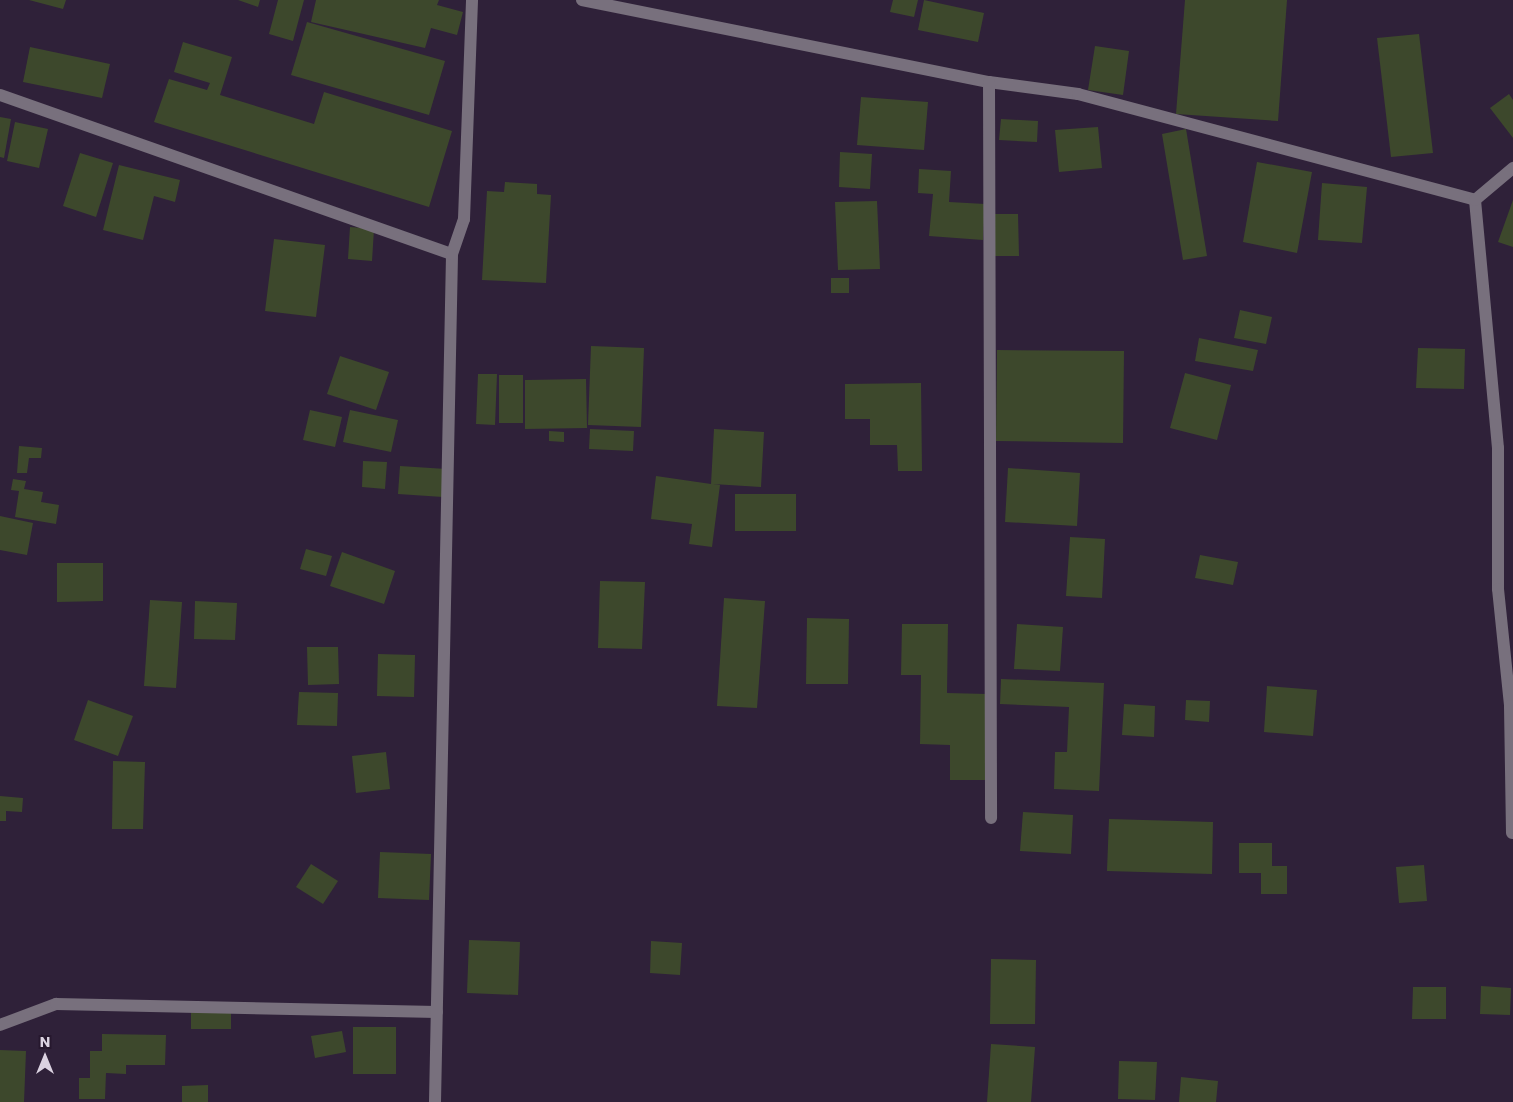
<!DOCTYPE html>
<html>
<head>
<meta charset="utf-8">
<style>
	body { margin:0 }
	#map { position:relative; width:1513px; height:1102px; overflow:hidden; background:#2f2139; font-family:Poppins,sans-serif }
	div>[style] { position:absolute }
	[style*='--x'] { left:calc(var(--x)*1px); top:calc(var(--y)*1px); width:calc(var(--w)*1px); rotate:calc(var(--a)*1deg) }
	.building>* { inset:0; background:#3d482c }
	.minor>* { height:12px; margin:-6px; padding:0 6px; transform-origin:6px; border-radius:6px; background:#78707d }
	span { translate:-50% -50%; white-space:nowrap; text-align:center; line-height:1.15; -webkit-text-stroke:4.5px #26182e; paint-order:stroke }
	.north { position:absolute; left:20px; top:1032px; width:50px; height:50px; -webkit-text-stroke:4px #26182e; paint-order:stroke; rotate:0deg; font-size:14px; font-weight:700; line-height:20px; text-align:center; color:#dbd2e1 }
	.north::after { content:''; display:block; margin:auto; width:18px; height:22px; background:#dbd2e1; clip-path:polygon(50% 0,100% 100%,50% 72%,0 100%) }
</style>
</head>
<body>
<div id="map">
	<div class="building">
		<div style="clip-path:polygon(29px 0,66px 0,63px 9px)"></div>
		<div style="clip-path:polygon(238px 0,260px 0,258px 7px)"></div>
		<div style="clip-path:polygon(278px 0,304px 0,293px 41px,269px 34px)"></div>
		<div style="clip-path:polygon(316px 0,439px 0,437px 5px,463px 12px,457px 35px,431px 28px,425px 48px,311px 22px)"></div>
		<div style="clip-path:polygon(893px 0,918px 0,914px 17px,890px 12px)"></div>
		<div style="clip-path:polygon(924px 0,984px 13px,978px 42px,918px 30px)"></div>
		<div style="clip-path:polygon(1185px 0,1287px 0,1278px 121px,1176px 114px)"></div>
		<div style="clip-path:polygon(307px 22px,445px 61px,429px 115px,291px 75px)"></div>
		<div style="clip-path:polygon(1419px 34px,1433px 153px,1391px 157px,1377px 38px)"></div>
		<div style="clip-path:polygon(183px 42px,232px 57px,220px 95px,314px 124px,324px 92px,452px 131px,429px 207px,154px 122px,169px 79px,207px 90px,210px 83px,174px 72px)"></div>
		<div style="clip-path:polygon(1095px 46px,1129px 51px,1123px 95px,1088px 90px)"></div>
		<div style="clip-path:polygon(30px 47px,110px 64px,102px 98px,23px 82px)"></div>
		<div style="clip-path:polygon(1509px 94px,1513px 100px,1513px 138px,1490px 108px)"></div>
		<div style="clip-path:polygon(861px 97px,928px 102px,924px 150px,857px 145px)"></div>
		<div style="clip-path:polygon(0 117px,11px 119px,4px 158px,0 157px)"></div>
		<div style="clip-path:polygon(1001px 119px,1038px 121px,1037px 142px,999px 140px)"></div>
		<div style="clip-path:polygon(15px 122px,48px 129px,39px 168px,7px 161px)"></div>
		<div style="clip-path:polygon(1098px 127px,1102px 168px,1059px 172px,1055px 130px)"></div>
		<div style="clip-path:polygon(1186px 129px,1207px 256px,1183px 260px,1162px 134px)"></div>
		<div style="clip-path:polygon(840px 152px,872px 154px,870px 189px,839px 187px)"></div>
		<div style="clip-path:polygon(80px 153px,113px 163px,96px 217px,63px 206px)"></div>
		<div style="clip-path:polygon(1257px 162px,1312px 172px,1297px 253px,1243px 242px)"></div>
		<div style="clip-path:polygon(119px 165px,180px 180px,175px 202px,154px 196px,143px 240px,103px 230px)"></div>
		<div style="clip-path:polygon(919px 169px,951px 171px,949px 202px,985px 204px,983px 240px,929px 236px,933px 194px,918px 193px)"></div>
		<div style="clip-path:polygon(505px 182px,537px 184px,537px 194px,551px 195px,546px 283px,482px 280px,487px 191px,504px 192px)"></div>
		<div style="clip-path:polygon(1322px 183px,1367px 187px,1362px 243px,1318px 240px)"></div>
		<div style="clip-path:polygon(1513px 200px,1513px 247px,1498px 242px)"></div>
		<div style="clip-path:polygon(877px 201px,880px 269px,838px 270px,835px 202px)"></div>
		<div style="clip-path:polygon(994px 214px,1018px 214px,1019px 256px,995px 256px)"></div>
		<div style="clip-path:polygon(350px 227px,374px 229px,372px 261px,348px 259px)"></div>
		<div style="clip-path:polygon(274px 239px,325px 245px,316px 317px,265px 311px)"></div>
		<div style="clip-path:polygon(831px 278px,849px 278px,849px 293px,831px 293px)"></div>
		<div style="clip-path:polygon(1240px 310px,1272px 317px,1266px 344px,1234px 338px)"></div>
		<div style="clip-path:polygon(1199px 338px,1258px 350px,1253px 371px,1195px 361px)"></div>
		<div style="clip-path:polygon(591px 346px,644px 348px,641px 427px,588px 425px)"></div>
		<div style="clip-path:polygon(1418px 348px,1465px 349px,1464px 389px,1416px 388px)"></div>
		<div style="clip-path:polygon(997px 350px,1124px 351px,1123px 443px,996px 441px)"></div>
		<div style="clip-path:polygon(340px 356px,389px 372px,376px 410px,327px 394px)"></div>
		<div style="clip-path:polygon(1185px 373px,1231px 385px,1217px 440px,1170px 428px)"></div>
		<div style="clip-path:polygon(478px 374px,497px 374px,495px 425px,476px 424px)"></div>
		<div style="clip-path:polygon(499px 375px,523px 375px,523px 423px,499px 423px)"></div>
		<div style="clip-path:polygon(586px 379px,587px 428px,525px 429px,525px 380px)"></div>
		<div style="clip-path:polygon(921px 383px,922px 471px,898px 471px,897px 445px,870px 445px,870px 419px,845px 419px,845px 384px)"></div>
		<div style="clip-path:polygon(310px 410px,342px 417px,335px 447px,303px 440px)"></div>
		<div style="clip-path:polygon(350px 410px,398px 420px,391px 452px,343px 442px)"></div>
		<div style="clip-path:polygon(590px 429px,634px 431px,633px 451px,589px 449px)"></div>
		<div style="clip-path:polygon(714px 429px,764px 432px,761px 487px,713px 484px,720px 485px,712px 547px,689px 544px,692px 524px,651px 519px,656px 476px,711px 484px)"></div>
		<div style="clip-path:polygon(549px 431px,564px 432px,564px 442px,549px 441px)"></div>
		<div style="clip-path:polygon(19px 446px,42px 448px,41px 458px,29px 458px,27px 473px,17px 473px)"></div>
		<div style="clip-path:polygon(363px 461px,387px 462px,385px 489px,362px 487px)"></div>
		<div style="clip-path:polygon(400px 466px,446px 469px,443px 497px,398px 494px)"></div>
		<div style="clip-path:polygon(1008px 468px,1080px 473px,1077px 526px,1005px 522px)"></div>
		<div style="clip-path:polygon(13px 479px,26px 481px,24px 489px,43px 492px,41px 502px,59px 505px,56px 524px,15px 517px,19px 491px,11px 490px)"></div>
		<div style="clip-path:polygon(735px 494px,796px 494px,796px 531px,735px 531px)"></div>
		<div style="clip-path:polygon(0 516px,33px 523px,27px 555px,0 550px)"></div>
		<div style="clip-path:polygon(1070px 537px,1105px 539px,1102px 598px,1066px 596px)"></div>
		<div style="clip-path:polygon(306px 549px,332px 556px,326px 576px,300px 569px)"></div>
		<div style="clip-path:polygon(342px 552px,395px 571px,384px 604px,330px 586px)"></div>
		<div style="clip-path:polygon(1200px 555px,1238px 562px,1233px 585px,1195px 578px)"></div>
		<div style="clip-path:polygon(57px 563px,103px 563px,103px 601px,57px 602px)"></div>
		<div style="clip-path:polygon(600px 581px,645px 582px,642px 649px,598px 648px)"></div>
		<div style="clip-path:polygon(724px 598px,765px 601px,757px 708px,717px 706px)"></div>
		<div style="clip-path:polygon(150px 600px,182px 602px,176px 688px,144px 686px)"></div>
		<div style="clip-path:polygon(195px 601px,237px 603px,235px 640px,194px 639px)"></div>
		<div style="clip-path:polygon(807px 618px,849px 619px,848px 684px,806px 684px)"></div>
		<div style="clip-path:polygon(902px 624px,948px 624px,947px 693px,987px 694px,986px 780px,950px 780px,950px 745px,920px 744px,921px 675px,901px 675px)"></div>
		<div style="clip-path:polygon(1017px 624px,1063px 627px,1060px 671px,1014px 669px)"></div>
		<div style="clip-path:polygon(307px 647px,338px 647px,339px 684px,308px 685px)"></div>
		<div style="clip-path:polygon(378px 654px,415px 655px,414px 697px,377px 696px)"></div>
		<div style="clip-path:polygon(1001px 679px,1104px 683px,1099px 791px,1054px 789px,1055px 752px,1067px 752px,1069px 707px,1000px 704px)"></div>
		<div style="clip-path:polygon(1267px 686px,1317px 690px,1313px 736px,1264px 732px)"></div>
		<div style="clip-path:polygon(299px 692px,338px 693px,337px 726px,297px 725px)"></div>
		<div style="clip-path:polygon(88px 700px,133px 716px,118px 756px,74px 740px)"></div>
		<div style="clip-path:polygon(1186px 700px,1210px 701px,1209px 722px,1185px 720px)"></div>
		<div style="clip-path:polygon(1124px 704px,1155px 706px,1154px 737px,1122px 735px)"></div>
		<div style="clip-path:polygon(386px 752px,390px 789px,356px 793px,352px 756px)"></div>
		<div style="clip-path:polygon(113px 761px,145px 762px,143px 829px,112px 829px)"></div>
		<div style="clip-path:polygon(0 796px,23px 798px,22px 812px,6px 811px,6px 821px,0 821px)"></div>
		<div style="clip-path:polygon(1023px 812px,1073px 815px,1071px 854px,1020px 851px)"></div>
		<div style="clip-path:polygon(1109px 819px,1213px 822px,1212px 874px,1107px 871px)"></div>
		<div style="clip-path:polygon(1239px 843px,1272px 843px,1272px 866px,1287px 866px,1287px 894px,1261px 894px,1261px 873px,1239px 873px)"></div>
		<div style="clip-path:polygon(380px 852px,431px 854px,429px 900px,378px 898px)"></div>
		<div style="clip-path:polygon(311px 864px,338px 881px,323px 904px,296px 887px)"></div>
		<div style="clip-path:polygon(1424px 865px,1427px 901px,1399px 903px,1396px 867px)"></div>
		<div style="clip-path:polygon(469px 940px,520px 942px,518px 995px,467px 993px)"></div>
		<div style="clip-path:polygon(651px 941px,682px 943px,680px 975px,650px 973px)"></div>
		<div style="clip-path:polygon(991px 959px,1036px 960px,1035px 1024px,990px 1024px)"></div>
		<div style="clip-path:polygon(1481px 986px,1511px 988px,1510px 1015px,1480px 1014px)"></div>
		<div style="clip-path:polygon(1413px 987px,1446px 987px,1446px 1019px,1412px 1019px)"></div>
		<div style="clip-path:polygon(231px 1004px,231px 1029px,191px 1029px,191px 1005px)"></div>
		<div style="clip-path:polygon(353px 1027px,396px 1027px,396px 1074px,353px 1074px)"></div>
		<div style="clip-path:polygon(342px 1031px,346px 1052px,315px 1058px,311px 1036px)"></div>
		<div style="clip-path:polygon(102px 1034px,166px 1035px,165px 1065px,126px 1065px,126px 1074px,106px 1073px,105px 1099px,79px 1099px,79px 1078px,90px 1078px,90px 1051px,102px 1051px)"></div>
		<div style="clip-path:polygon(991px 1044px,1035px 1047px,1031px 1102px,987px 1102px)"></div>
		<div style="clip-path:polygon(0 1050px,26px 1051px,24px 1102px,0 1102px)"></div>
		<div style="clip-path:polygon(1119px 1061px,1157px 1062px,1155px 1100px,1118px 1099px)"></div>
		<div style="clip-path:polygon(1181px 1077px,1218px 1081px,1216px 1102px,1179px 1102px)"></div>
		<div style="clip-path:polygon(208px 1085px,208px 1102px,182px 1102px,182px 1086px)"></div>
	</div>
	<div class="minor">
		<div style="--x:582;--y:0;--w:415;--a:11.4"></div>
		<div style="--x:989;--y:82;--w:90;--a:7.7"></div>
		<div style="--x:1078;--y:94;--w:411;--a:14.9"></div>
		<div style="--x:989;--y:82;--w:736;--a:89.84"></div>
		<div style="--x:0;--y:95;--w:479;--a:19.4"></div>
		<div style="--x:1475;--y:200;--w:249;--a:84.7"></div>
		<div style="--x:1498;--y:448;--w:141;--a:90"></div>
		<div style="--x:1498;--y:589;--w:118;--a:84.1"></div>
		<div style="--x:1510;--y:706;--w:127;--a:89.1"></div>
		<div style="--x:1475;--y:200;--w:50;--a:-40.1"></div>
		<div style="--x:0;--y:1025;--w:60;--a:-20.6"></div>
		<div style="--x:56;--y:1004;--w:381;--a:1.2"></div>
		<div style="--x:435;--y:1102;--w:848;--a:-88.85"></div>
		<div style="--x:452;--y:254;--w:37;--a:-71"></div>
		<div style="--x:464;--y:219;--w:219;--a:-87.9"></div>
	</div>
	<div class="north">N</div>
</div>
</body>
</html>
